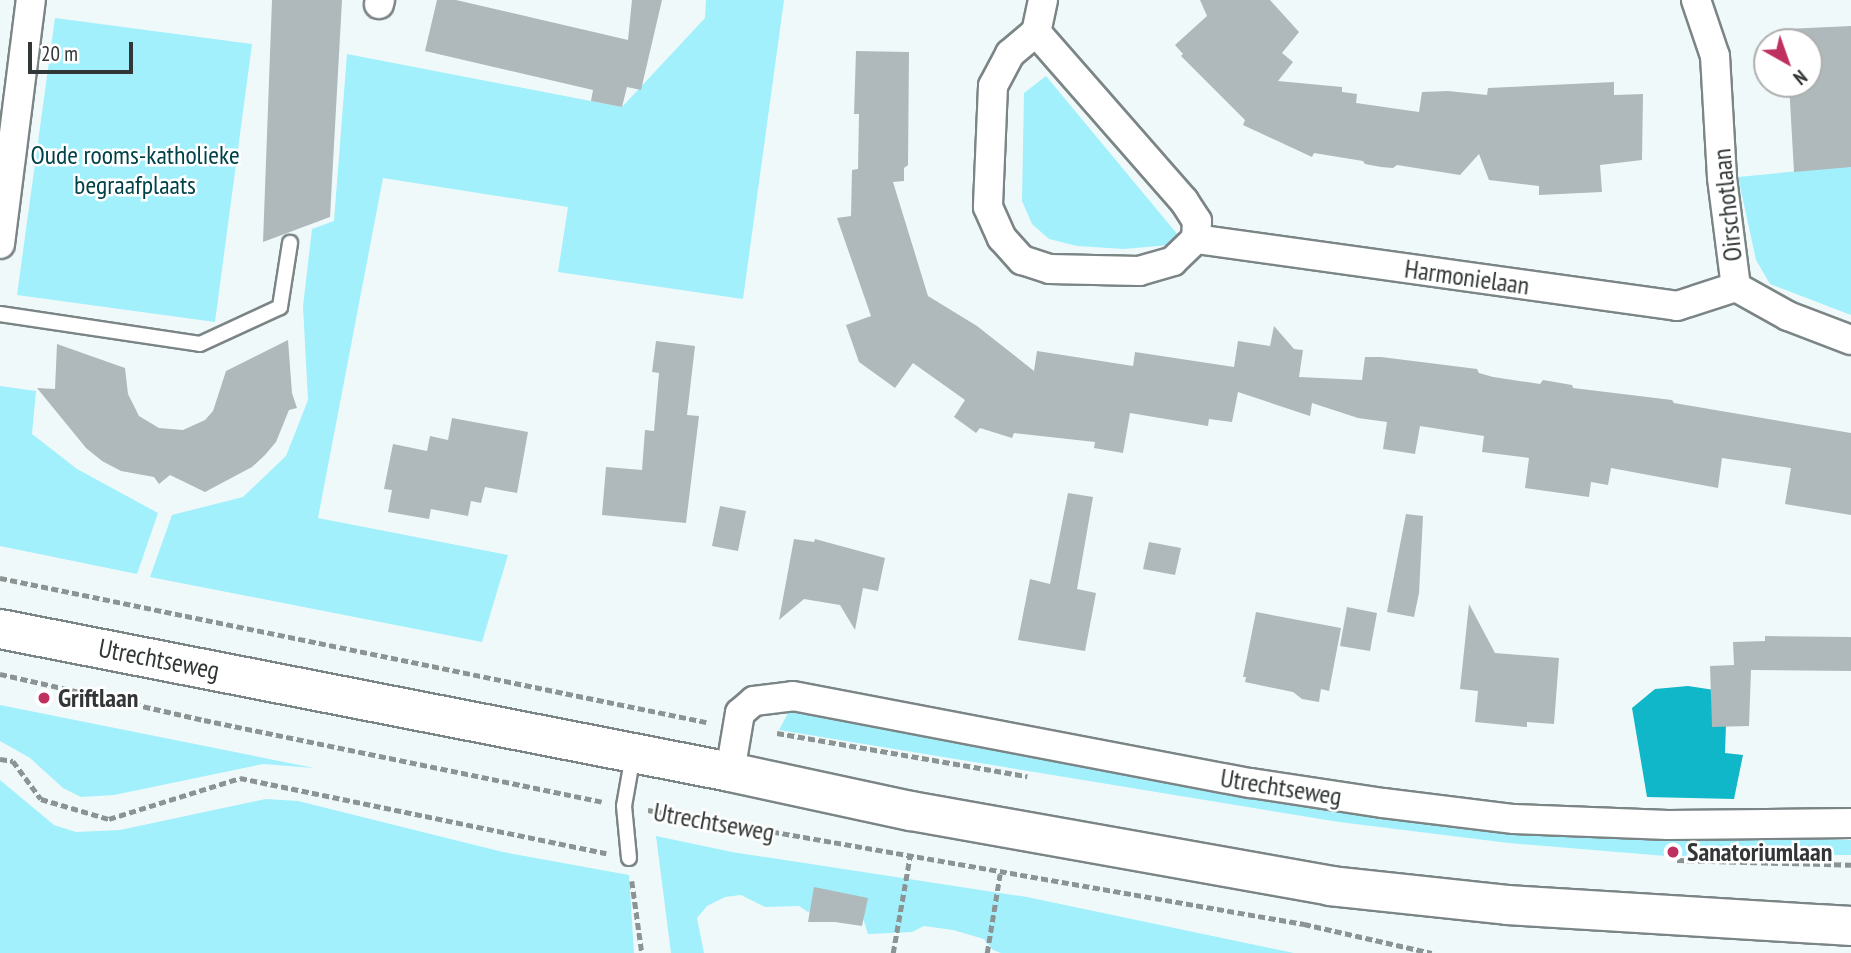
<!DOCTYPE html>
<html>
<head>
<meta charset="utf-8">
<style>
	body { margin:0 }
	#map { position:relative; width:1851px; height:953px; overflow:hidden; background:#f0f9fa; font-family:"PT Sans Narrow",sans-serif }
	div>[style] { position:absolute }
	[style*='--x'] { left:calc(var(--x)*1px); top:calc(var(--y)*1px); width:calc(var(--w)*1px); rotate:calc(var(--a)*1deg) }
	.green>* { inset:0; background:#a1f0fc }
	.water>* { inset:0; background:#10b7c9 }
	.building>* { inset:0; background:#afb8ba }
	.path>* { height:4.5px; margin-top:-2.25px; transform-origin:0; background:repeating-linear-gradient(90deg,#8c9393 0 7px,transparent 0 10.5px) }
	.roads { filter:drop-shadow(2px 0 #7c8586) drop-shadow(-2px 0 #7c8586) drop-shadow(0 2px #7c8586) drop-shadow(0 -2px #7c8586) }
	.service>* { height:14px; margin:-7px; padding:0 7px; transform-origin:7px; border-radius:7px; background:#fff }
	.minor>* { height:28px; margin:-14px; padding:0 14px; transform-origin:14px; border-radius:14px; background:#fff }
	.secondary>* { height:38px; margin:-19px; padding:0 19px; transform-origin:19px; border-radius:19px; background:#fff }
	.dots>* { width:19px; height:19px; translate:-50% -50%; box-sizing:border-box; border:4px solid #fff; border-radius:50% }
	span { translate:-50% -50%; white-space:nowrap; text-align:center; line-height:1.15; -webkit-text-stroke:5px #fff; paint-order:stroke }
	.park-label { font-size:26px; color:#004249 }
	.street-label { font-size:26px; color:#323636 }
	.poi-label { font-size:26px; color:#323636; font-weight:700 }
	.left { translate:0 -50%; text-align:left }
	.north { position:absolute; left:1753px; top:28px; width:70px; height:70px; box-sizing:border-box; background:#fff; border:2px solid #adafaf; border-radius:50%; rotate:140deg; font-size:19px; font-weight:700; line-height:28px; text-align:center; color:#323636 }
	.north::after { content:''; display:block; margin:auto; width:24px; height:32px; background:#be3060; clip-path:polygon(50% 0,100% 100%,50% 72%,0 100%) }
	.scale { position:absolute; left:28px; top:42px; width:105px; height:32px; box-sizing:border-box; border:4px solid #323636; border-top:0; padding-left:9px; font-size:21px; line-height:24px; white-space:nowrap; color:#323636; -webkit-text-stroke:5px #fff; paint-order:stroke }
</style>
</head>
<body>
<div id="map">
	<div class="green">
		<div style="clip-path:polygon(706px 0,784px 0,743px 299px,558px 272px,568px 207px,383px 178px,318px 518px,508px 555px,482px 642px,150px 577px,172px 515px,243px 497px,286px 456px,308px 400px,303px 306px,312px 229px,334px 221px,347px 54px,622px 107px,705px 18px)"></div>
		<div style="clip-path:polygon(55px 18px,252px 44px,215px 322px,17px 295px)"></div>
		<div style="clip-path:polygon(1046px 76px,1178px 235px,1169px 245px,1124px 249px,1077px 246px,1049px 239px,1032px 224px,1022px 201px,1024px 93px)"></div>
		<div style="clip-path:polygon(1851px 166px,1851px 315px,1770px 284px,1756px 260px,1738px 177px)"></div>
		<div style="clip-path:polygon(0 386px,36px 391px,32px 434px,77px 469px,158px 513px,137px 574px,0 546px)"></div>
		<div style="clip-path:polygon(0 705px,314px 768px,263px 764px,114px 795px,81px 797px,63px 788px,30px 758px,0 741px)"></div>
		<div style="clip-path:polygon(789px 711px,1336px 807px,1667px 833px,1851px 840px,1851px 855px,1666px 856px,1509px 843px,1339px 822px,779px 730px)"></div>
		<div style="clip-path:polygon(0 780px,54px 825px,76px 832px,120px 830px,266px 799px,298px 801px,503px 852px,629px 875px,634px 953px,0 953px)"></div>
		<div style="clip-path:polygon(656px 836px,732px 852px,1027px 897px,1294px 953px,1001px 953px,993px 950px,984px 939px,953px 930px,924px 926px,912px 932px,868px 934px,856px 896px,808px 912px,799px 906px,765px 907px,741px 895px,725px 897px,707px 906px,697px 918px,704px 953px,671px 953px)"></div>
	</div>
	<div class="water">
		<div style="clip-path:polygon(1688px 686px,1721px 691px,1727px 696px,1725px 753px,1743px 755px,1734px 799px,1647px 797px,1632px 708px,1655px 689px)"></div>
	</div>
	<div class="building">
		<div style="clip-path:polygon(272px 0,342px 0,330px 217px,263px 242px)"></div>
		<div style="clip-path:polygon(437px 0,456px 0,628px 40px,632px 0,662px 0,641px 90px,627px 87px,622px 107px,591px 101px,593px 90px,425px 51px)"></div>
		<div style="clip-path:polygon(1200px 0,1270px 0,1299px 32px,1282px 53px,1293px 62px,1278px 81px,1342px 87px,1342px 92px,1357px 94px,1356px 103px,1419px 112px,1422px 92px,1448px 91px,1487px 95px,1488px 88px,1614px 82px,1614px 95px,1643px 94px,1642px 160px,1600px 165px,1602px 192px,1539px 195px,1539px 186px,1489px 180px,1479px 154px,1460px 175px,1397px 165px,1393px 168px,1381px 167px,1365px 164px,1363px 161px,1314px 153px,1312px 157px,1243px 125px,1245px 120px,1181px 56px,1183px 54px,1175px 45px,1207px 16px)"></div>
		<div style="clip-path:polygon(1851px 26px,1851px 167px,1794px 172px,1789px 84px,1809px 84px,1809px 42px,1787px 42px,1786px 29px)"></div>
		<div style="clip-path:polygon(856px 51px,909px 52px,908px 165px,904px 168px,904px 181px,893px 182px,928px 296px,977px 326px,1034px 371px,1037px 351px,1133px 366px,1135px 352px,1234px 367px,1238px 341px,1270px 346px,1274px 326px,1294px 349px,1303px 350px,1299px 377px,1362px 380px,1365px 357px,1381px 357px,1477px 369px,1479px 373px,1493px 377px,1540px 384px,1543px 380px,1572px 385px,1573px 388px,1672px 400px,1674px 403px,1851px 433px,1851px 515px,1785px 504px,1791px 468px,1722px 458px,1718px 488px,1611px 468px,1608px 485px,1591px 482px,1589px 497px,1525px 488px,1529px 458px,1482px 452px,1484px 436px,1420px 426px,1415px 454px,1383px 449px,1387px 422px,1358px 418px,1312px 403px,1310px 416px,1238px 392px,1232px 422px,1209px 419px,1208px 426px,1130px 413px,1123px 453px,1094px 448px,1095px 442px,1014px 433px,1012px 438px,980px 428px,976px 433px,954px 417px,965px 400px,913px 363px,895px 388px,859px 362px,846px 325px,871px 316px,837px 218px,851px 216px,852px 170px,858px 169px,859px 114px,854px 114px)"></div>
		<div style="clip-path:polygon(288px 340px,292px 393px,297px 408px,289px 410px,276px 442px,265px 455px,252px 467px,205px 492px,170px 475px,159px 484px,154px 477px,121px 471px,102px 461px,86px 448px,37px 388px,55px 389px,57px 344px,125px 368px,128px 394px,139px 416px,159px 428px,183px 430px,205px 420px,213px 411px,226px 371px)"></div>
		<div style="clip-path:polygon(656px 341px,695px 346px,687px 415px,699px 416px,686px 523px,602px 515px,606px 467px,642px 470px,645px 430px,654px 431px,659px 373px,652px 372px)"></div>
		<div style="clip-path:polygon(452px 418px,528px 432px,517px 493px,485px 487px,481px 503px,471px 501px,468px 516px,431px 509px,429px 519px,388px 512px,392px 490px,384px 489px,393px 444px,427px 451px,430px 436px,448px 440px)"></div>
		<div style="clip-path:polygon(1068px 493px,1093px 497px,1077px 589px,1096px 593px,1085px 651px,1018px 640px,1030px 579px,1050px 584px)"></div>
		<div style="clip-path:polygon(720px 506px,746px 511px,738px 551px,712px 546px)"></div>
		<div style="clip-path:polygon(1406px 514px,1423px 516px,1419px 593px,1414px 617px,1387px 612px)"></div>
		<div style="clip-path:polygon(794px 539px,814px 542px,815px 539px,885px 558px,878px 591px,863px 588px,855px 630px,840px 605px,804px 599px,779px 620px)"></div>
		<div style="clip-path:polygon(1149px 542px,1181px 548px,1175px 575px,1143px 569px)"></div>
		<div style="clip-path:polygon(1469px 604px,1495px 653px,1559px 658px,1554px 724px,1527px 722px,1527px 727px,1475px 722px,1478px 691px,1460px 689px)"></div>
		<div style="clip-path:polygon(1347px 607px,1377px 613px,1370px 651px,1340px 646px)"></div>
		<div style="clip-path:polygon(1256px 612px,1341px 628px,1329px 691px,1321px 689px,1319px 702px,1302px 699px,1293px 692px,1245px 682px,1246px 677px,1243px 677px)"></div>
		<div style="clip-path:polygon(1765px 636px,1851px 637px,1851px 671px,1751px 670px,1749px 726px,1712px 727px,1710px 666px,1734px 665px,1733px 642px,1765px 641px)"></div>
		<div style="clip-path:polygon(814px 887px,868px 898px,862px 926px,835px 922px,808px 922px)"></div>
	</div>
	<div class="path">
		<div style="--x:0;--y:578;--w:721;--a:11.53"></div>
		<div style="--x:0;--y:674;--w:209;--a:12.7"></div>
		<div style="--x:204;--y:720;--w:406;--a:11.6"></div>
		<div style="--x:777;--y:733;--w:254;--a:9.8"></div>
		<div style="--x:0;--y:759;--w:13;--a:9"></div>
		<div style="--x:13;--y:761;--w:47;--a:53.6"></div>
		<div style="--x:41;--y:799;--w:71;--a:16.4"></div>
		<div style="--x:109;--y:819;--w:137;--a:-17.4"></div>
		<div style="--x:240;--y:778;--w:374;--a:11.6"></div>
		<div style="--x:648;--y:810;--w:666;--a:9.86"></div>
		<div style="--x:1304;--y:924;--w:131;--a:12.8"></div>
		<div style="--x:1677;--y:860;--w:174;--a:1.6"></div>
		<div style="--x:632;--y:881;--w:73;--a:82.1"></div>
		<div style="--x:893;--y:953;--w:98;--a:-80.1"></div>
		<div style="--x:987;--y:953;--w:80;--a:-80.7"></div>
	</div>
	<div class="roads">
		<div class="service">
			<div style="--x:0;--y:314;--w:202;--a:8.5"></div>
			<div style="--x:200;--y:344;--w:88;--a:-24.8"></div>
			<div style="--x:280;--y:307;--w:65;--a:-81.1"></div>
			<div style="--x:629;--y:858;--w:52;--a:-95.5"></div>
			<div style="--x:624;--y:806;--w:52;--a:-80"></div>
		</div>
		<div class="minor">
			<div style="--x:1043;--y:0;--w:33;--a:102"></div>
			<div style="--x:1036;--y:32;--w:225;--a:48.8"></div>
			<div style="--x:1184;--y:201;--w:24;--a:57"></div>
			<div style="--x:1197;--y:221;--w:18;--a:93"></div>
			<div style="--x:1696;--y:0;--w:59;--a:71.3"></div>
			<div style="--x:1715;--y:56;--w:122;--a:86.7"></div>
			<div style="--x:1722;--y:178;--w:110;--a:82.7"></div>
			<div style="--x:379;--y:4;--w:4;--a:-76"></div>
			<div style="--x:1036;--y:32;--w:34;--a:140"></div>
			<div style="--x:1010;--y:54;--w:36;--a:118"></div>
			<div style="--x:993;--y:86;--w:121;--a:92.4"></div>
			<div style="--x:988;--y:207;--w:34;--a:66"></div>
			<div style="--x:1002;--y:238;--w:30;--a:48"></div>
			<div style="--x:1022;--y:260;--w:29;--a:18"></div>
			<div style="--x:1050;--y:269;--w:89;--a:1.3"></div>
			<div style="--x:1139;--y:271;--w:35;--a:-16"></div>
			<div style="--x:1173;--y:261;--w:32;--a:-44"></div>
			<div style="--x:1196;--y:239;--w:486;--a:7.9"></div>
			<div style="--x:1677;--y:306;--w:62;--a:-17.9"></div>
			<div style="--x:0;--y:244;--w:246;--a:-82.8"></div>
			<div style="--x:1736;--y:287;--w:60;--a:29.1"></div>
			<div style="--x:1788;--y:316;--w:67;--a:20.9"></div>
			<div style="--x:730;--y:772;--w:60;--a:-80.4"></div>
			<div style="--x:740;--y:713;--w:18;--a:-41"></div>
			<div style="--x:754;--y:701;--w:39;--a:-7"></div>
			<div style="--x:793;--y:696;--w:466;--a:10.8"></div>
			<div style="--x:1251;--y:783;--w:134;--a:8.6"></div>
			<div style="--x:1383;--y:803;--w:132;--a:7"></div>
			<div style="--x:1514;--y:819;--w:154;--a:2.2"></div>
			<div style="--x:1668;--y:825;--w:183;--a:-0.6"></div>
		</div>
		<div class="secondary">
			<div style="--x:0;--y:629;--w:744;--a:11.08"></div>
			<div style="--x:730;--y:772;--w:185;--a:12.2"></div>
			<div style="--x:911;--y:811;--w:426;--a:10.1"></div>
			<div style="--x:1330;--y:886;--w:178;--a:6.1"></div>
			<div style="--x:1507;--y:905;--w:345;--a:3.5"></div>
		</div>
	</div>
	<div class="dots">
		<div style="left:44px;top:698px;background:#be3060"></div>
		<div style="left:1673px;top:852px;background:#be3060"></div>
	</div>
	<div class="park-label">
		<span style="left:135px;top:170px">Oude rooms-katholieke<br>begraafplaats</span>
	</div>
	<div class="street-label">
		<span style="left:1727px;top:205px;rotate:-96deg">Oirschotlaan</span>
		<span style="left:1467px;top:277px;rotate:8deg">Harmonielaan</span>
		<span style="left:159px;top:659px;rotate:11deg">Utrechtseweg</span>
		<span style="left:1281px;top:787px;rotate:9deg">Utrechtseweg</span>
		<span style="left:714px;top:822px;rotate:10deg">Utrechtseweg</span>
	</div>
	<div class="poi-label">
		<span class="left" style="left:58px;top:698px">Griftlaan</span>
		<span class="left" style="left:1687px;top:852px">Sanatoriumlaan</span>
	</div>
	<div class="north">N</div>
	<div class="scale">20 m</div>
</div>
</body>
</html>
